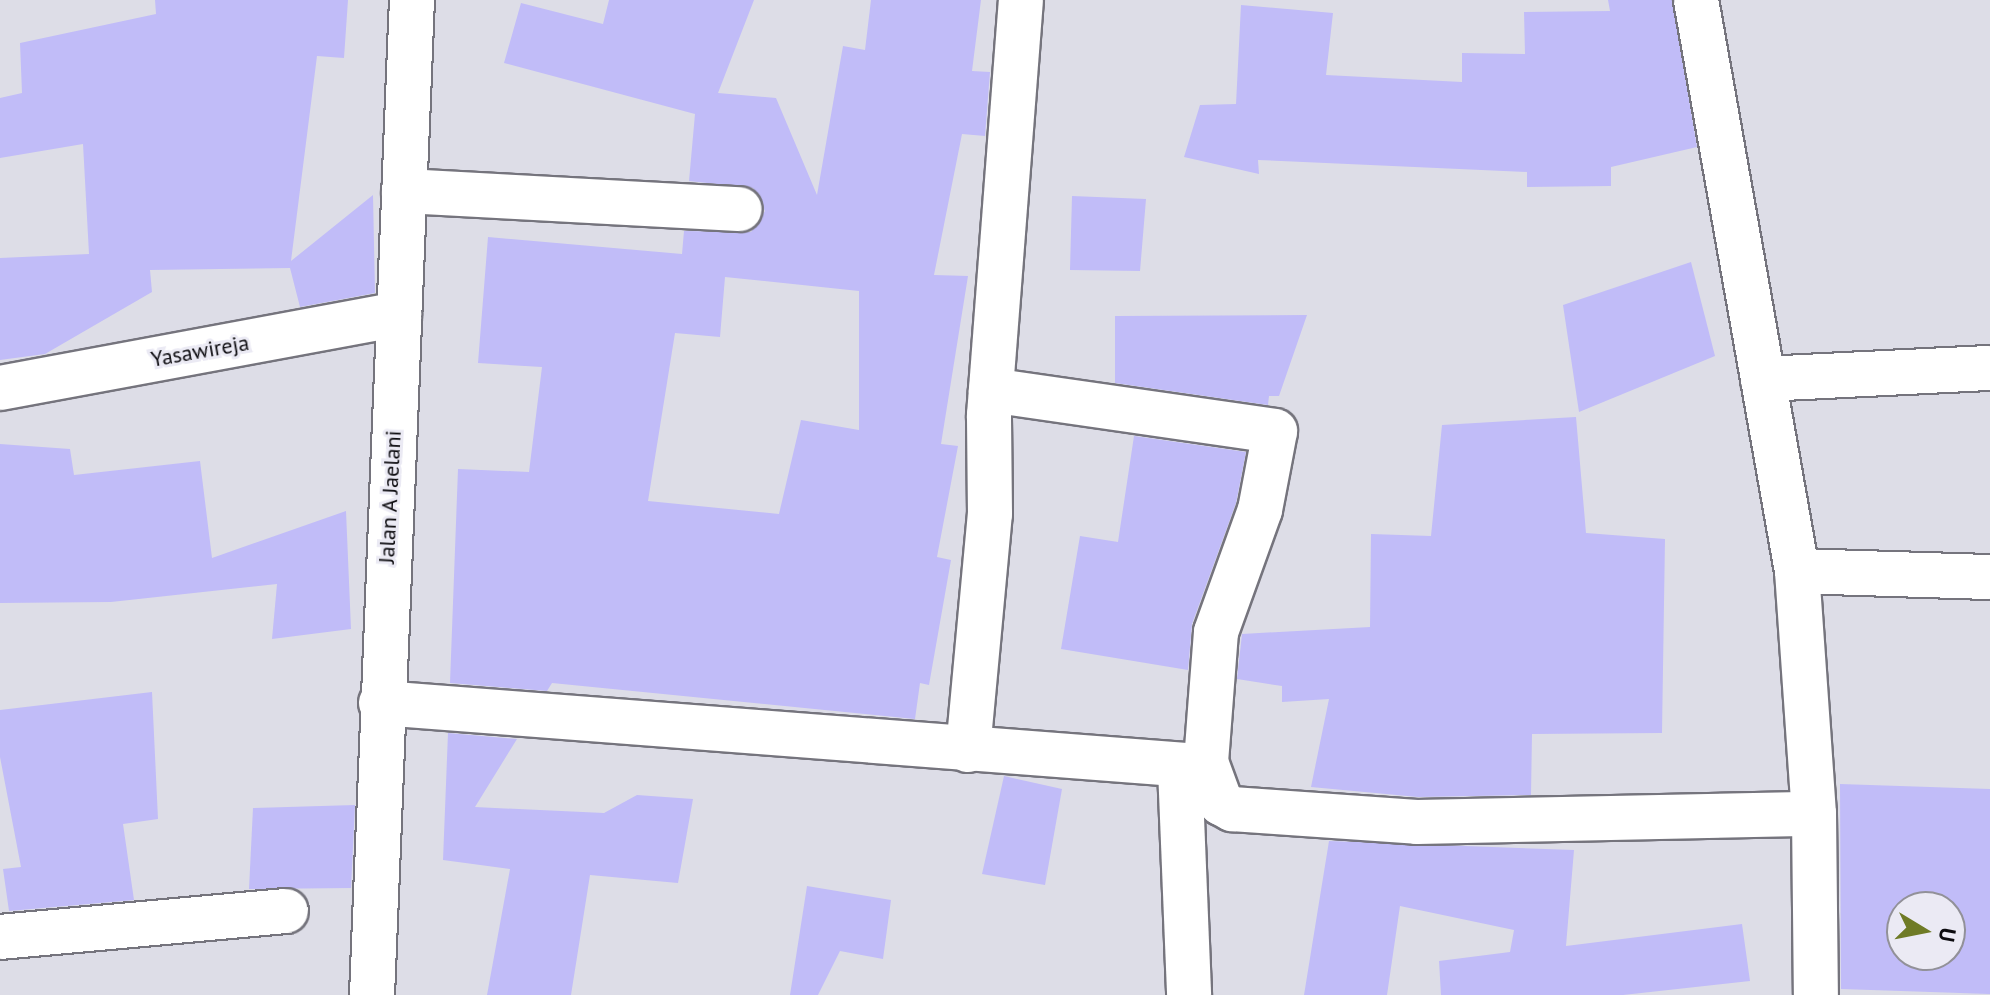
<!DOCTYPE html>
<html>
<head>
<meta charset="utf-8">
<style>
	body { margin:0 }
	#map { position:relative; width:1990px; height:995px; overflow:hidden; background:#dddde7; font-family:"PT Sans",sans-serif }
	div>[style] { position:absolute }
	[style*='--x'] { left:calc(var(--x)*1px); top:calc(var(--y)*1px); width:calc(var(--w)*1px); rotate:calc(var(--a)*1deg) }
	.building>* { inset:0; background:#c1bcf8 }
	.roads { filter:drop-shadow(2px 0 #75747d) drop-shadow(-2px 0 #75747d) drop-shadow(0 2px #75747d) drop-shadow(0 -2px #75747d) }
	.street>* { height:44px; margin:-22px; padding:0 22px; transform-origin:22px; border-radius:22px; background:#fff }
	.secondary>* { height:44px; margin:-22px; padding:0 22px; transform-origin:22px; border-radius:22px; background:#fff }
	span { translate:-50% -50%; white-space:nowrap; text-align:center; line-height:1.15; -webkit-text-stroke:6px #ebeaf4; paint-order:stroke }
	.street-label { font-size:22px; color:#0c0b0f }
	.north { position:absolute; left:1886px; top:891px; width:80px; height:80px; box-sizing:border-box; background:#ebeaf4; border:2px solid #929198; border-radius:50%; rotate:100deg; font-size:22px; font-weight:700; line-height:32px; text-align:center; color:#0c0b0f }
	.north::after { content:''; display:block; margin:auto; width:28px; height:36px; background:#6f7b26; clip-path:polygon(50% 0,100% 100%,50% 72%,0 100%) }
</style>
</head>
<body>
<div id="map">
	<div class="building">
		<div style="clip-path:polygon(155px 0,348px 0,344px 58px,317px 56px,291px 261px,373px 195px,375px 293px,300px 307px,290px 268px,150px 270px,152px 292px,45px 354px,0 360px,0 258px,89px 254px,83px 144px,0 158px,0 98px,22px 93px,20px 43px,156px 14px)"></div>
		<div style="clip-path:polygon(evenodd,609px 0,754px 0,718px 93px,776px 98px,817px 195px,843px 46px,865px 50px,871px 0,981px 0,972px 71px,990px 72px,985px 136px,962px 134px,934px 275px,968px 276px,941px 444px,958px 446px,937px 557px,951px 560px,929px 685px,920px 683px,915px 719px,552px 683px,547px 691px,450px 683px,458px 469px,529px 472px,542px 367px,478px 363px,488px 237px,682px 254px,684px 231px,751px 232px,765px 211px,753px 188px,689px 181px,695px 114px,504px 63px,521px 3px,603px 24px,609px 0,725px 277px,859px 291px,859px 430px,801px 420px,779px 514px,648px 501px,675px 333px,720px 337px,725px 277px)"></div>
		<div style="clip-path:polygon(1608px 0,1672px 0,1697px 147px,1611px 167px,1611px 186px,1527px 187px,1527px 172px,1258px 160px,1259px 174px,1184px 157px,1200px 105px,1236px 104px,1241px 5px,1333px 13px,1326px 75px,1462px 82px,1462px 53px,1525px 54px,1524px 12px,1610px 11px)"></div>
		<div style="clip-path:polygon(1072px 196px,1146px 199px,1140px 271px,1070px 270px)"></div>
		<div style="clip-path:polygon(1691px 262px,1715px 356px,1579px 412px,1563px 305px)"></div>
		<div style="clip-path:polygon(1307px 315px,1279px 396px,1269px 396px,1268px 405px,1115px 383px,1115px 316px)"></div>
		<div style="clip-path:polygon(1576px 417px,1586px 533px,1665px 539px,1662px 733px,1532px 734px,1531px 795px,1418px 797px,1311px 787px,1329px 699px,1282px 702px,1282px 686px,1237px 679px,1242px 634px,1370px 627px,1371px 534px,1431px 536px,1442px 425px)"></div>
		<div style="clip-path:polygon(1134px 436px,1246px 452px,1236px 503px,1192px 624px,1188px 670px,1061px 649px,1080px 536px,1118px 542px)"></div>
		<div style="clip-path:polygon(0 444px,70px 449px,74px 475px,200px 461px,212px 558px,346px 511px,351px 629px,272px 639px,277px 584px,111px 602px,0 603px)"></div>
		<div style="clip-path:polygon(152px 692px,158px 819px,123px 824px,134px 900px,9px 911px,3px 869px,21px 867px,0 757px,0 710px)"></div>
		<div style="clip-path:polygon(448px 733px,517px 739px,475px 807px,604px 813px,637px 795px,693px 799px,678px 883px,590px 875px,571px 995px,487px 995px,510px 869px,443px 860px)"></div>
		<div style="clip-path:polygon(1004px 776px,1062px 789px,1045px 885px,982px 874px)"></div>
		<div style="clip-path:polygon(evenodd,1840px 784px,1990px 789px,1990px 994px,1841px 989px,1840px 784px,1902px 907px,1950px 907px,1950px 955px,1902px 955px,1902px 907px)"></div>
		<div style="clip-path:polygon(355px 805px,351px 888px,249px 889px,253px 808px)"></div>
		<div style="clip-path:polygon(1329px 841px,1574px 850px,1566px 946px,1742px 924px,1750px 981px,1623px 995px,1441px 995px,1439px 961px,1510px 952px,1514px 930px,1400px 906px,1387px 995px,1304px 995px)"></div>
		<div style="clip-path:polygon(807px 886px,891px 900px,883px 959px,840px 951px,818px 995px,790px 995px)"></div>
	</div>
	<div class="roads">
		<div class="street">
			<div style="--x:1696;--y:0;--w:580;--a:79.97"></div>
			<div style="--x:1797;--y:571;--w:244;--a:86"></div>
			<div style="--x:1814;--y:814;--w:181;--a:89.4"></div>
			<div style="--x:404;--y:191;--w:336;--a:3.1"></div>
			<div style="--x:1763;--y:379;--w:227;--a:-2.8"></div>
			<div style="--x:0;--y:388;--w:406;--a:-10.5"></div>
			<div style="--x:1797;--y:571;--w:193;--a:1.8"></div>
			<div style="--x:381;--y:703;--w:820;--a:4.4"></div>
			<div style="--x:1199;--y:766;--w:8;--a:-30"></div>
			<div style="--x:1206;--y:762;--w:130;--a:-85.6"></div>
			<div style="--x:1216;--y:632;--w:130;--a:-70.2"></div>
			<div style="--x:1260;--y:510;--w:80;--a:-79.2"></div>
			<div style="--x:1275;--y:431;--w:287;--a:-171.8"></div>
			<div style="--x:968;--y:750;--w:237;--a:-84.7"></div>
			<div style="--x:990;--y:514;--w:99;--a:-90.6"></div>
			<div style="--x:989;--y:415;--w:416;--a:-85.6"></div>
			<div style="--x:1206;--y:762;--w:44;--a:69.9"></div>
			<div style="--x:1221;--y:803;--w:13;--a:29"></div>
			<div style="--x:1232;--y:809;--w:185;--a:4"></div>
			<div style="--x:1417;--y:822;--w:397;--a:-1.2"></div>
			<div style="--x:1180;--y:768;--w:227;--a:87.7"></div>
			<div style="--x:0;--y:937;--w:287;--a:-5.2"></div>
		</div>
		<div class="secondary">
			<div style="--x:372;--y:995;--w:996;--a:-87.7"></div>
		</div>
	</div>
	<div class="street-label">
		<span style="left:200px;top:351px;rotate:-10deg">Yasawireja</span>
		<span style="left:390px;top:497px;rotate:-87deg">Jalan A Jaelani</span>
	</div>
	<div class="north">U</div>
</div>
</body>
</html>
